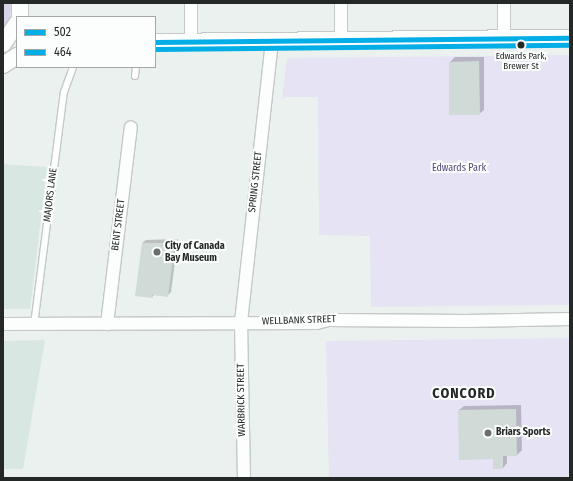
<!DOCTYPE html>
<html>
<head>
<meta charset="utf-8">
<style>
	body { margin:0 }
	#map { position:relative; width:573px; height:481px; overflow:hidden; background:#ebf1ef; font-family:"Fira Sans Condensed",sans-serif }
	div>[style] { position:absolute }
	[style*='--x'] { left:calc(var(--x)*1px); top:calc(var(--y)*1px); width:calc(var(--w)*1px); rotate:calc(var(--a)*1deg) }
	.built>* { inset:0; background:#d9e7e3 }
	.green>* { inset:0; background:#e5e3f4 }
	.forest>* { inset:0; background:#d6d4e6 }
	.shadow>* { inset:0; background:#0003 }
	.building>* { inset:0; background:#d0dad7 }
	.roads { filter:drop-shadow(1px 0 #c4c9c8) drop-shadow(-1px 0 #c4c9c8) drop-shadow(0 1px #c4c9c8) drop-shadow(0 -1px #c4c9c8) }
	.service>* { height:6px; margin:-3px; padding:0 3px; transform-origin:3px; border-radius:3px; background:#fcfdfd }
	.minor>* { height:12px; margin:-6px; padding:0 6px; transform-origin:6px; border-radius:6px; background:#fcfdfd }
	.secondary>* { height:16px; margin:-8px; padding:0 8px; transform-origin:8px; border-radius:8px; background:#fcfdfd }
	.bus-1>* { height:5px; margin:-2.5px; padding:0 2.5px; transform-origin:2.5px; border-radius:2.5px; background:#02aee5 }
	.bus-2>* { height:5px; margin:-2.5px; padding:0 2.5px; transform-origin:2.5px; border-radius:2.5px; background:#02aee5 }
	.dots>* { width:11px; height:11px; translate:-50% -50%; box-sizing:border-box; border:2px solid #fcfefe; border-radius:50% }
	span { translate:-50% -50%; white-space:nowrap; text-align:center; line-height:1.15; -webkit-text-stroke:4px #fcfefe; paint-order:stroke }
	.bus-label { font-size:9px; color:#242827 }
	.park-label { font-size:10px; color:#564778 }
	.street-label { font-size:10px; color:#242827 }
	.poi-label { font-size:10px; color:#242827; font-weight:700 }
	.left { translate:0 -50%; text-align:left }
	.district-label { font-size:14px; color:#242827; font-weight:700; letter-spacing:1px }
	.frame { position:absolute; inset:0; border:4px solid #242827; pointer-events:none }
	.legend { position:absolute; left:16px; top:16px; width:140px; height:52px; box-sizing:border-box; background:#fcfefe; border:1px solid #a6a8a8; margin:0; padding:5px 7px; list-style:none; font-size:12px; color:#242827 }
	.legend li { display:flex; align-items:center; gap:8px; height:20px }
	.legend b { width:20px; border:1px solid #a6a8a8 }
</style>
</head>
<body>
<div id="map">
	<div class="built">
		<div style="clip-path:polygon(3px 164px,47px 167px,30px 309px,3px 309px)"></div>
		<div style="clip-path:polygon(45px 340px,23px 469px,3px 469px,3px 341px)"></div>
	</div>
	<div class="green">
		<div style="clip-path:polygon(570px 55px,570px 305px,371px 307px,370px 236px,319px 235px,318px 97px,285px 97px,282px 99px,287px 58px)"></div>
		<div style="clip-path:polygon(570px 338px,570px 470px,567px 478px,329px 478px,326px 341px)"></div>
	</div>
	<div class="forest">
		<div style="clip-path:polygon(3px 3px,12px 3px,9px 26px,3px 32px)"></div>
	</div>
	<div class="shadow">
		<div style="clip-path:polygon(455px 57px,484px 57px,484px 110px,479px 114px,450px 62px)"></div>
		<div style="clip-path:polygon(178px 239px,171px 292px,167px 296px,155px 294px,152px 297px,142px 243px,146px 240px)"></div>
		<div style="clip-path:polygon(521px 405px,522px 450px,517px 455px,507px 455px,507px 463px,503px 468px,459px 410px,464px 406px)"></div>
	</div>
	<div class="building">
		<div style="clip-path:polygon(479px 61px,480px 115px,449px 115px,449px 62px)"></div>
		<div style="clip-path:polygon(142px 243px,175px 243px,168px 297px,152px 295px,153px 298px,135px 296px)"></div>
		<div style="clip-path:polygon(516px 409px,517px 456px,503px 456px,503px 469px,493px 469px,493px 459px,459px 460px,458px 410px)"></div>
	</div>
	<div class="roads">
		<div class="service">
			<div style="--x:135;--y:76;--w:9;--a:-84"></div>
			<div style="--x:34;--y:325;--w:235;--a:-82.7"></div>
			<div style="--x:64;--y:92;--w:27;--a:-70"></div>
		</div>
		<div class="minor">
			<div style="--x:191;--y:3;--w:39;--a:90"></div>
			<div style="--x:504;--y:3;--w:36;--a:90"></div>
			<div style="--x:341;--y:41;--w:38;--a:-90"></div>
			<div style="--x:3;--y:324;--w:314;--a:-0.2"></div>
			<div style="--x:317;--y:323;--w:11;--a:-15"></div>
			<div style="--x:328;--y:320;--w:138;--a:0.4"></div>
			<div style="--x:466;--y:321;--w:104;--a:-1.1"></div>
			<div style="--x:107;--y:324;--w:198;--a:-83.1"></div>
			<div style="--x:244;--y:478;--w:156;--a:-91.1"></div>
			<div style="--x:241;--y:322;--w:283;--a:-83.7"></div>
		</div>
		<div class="secondary">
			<div style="--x:20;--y:17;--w:14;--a:-90"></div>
			<div style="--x:155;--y:42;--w:415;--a:-0.6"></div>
			<div style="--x:3;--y:44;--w:25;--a:-56"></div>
			<div style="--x:3;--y:65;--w:17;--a:-33"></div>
		</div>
	</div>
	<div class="bus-1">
		<div style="--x:155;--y:42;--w:415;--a:-0.6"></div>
	</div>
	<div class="bus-2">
		<div style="--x:155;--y:49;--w:415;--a:-0.6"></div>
	</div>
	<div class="dots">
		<div style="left:521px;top:45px;background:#242827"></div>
		<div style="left:157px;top:252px;background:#6a6e6d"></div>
		<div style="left:488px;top:433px;background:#6a6e6d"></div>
	</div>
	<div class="bus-label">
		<span style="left:521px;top:61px">Edwards Park,<br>Brewer St</span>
	</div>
	<div class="park-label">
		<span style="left:459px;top:169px">Edwards Park</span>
	</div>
	<div class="street-label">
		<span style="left:256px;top:182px;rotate:-84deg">SPRING STREET</span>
		<span style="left:51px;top:195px;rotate:-83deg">MAJORS LANE</span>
		<span style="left:119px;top:225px;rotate:-83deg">BENT STREET</span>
		<span style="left:299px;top:321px;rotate:-2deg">WELLBANK STREET</span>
		<span style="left:242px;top:400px;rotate:-91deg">WARBRICK STREET</span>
	</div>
	<div class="poi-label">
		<span class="left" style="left:165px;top:252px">City of Canada<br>Bay Museum</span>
		<span class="left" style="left:496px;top:433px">Briars Sports</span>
	</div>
	<div class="district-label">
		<span style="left:464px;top:394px">CONCORD</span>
	</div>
	<div class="frame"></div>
	<ul class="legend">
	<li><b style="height:5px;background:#02aee5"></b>502</li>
	<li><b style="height:5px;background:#02aee5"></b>464</li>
	</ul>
</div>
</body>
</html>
